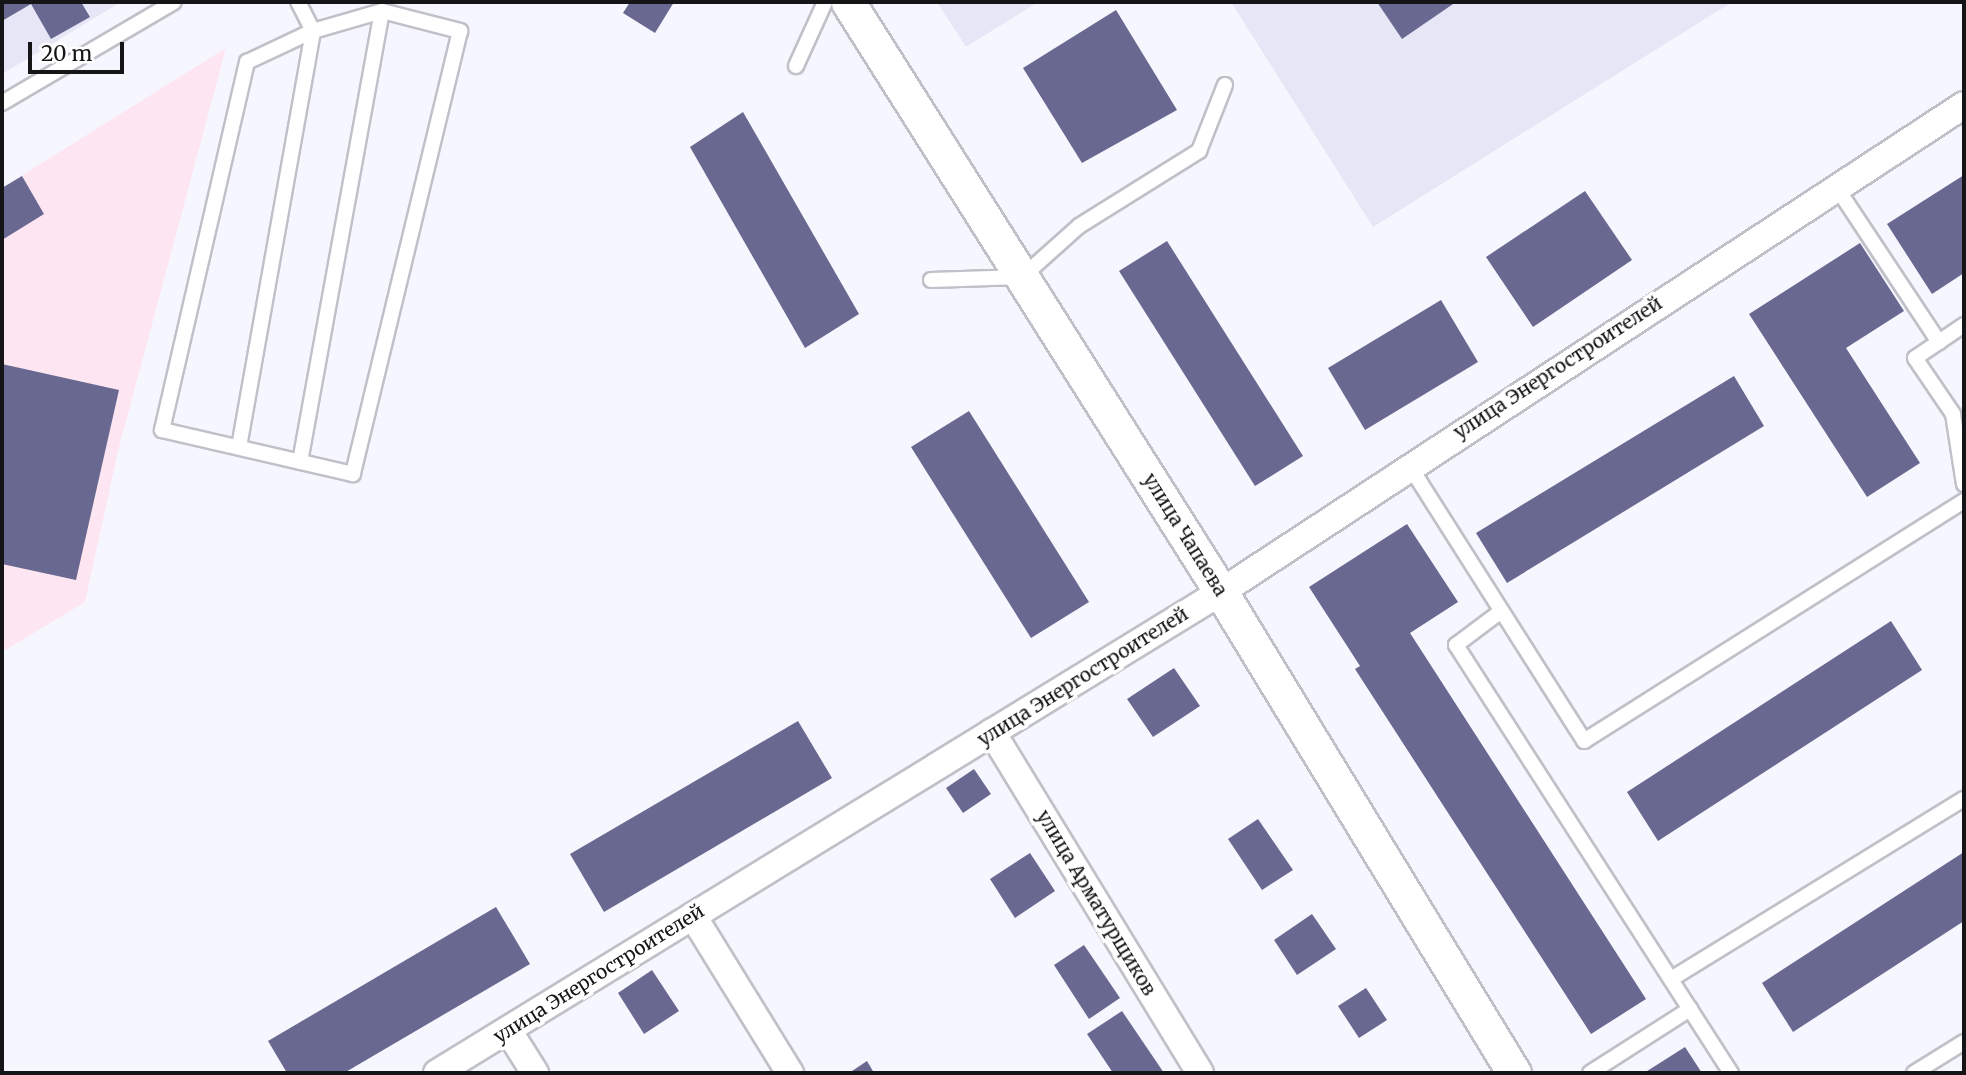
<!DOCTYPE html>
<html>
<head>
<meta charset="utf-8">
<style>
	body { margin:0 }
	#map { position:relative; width:1966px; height:1075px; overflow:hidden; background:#f6f6ff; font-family:Merriweather,serif }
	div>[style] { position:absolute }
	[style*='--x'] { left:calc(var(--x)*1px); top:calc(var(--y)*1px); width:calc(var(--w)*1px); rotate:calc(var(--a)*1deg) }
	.commercial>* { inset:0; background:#fde6f1 }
	.built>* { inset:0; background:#e6e6f6 }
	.building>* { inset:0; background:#696890 }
	.roads { filter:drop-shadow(2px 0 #c0c0c8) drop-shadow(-2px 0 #c0c0c8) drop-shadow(0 2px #c0c0c8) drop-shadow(0 -2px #c0c0c8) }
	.service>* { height:14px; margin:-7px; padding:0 7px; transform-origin:7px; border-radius:7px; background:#fff }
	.minor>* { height:26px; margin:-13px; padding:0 13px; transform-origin:13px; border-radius:13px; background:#fff }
	.tertiary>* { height:33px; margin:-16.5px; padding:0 16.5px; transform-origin:16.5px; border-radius:16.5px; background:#fff }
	span { translate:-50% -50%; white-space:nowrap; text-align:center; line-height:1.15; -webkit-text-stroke:7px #fff; paint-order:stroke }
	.street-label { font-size:19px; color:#151517 }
	.frame { position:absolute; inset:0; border:4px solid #151517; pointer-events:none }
	.scale { position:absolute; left:28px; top:42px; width:96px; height:32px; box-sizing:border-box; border:4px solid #151517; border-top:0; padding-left:9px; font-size:21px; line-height:24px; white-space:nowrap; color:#151517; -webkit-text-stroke:5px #fff; paint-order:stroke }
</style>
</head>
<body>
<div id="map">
	<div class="commercial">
		<div style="clip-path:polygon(226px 48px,118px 451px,85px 602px,2px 652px,2px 188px)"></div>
	</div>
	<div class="built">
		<div style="clip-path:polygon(2px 2px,121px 2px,2px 74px)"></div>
		<div style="clip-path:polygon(937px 2px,1038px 2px,966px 47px)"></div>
		<div style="clip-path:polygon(1231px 2px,1732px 2px,1373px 227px)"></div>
	</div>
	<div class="building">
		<div style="clip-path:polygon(2px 2px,81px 2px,90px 17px,51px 39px,31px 4px,2px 21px)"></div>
		<div style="clip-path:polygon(630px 2px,674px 2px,655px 33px,623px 13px)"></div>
		<div style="clip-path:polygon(1377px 2px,1456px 2px,1402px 39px)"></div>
		<div style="clip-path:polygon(1116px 10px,1177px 110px,1082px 163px,1023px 68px)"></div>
		<div style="clip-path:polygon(743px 112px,859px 314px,805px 348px,690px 147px)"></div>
		<div style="clip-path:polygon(1964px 175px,1964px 273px,1932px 294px,1887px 224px)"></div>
		<div style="clip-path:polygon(22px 176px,44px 214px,2px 240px,2px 188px)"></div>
		<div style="clip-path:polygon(1585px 191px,1632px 260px,1533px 327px,1486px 257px)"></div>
		<div style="clip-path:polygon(1167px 241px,1303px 456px,1255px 486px,1119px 271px)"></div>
		<div style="clip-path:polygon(1860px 243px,1904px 311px,1846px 348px,1920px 463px,1867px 497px,1749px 314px)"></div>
		<div style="clip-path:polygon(1441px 300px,1478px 362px,1365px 430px,1328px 368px)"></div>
		<div style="clip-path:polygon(2px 364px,119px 390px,76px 580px,2px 564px)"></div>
		<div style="clip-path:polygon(1734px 376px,1764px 426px,1507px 583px,1476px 533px)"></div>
		<div style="clip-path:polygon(969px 411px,1089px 602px,1031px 638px,911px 447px)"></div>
		<div style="clip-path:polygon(1407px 524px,1458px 602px,1410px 633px,1646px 999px,1591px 1034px,1355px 669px,1360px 666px,1309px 587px)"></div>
		<div style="clip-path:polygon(1891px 621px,1922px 670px,1658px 841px,1627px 792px)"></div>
		<div style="clip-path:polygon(1174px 668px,1200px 706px,1153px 737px,1127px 699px)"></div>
		<div style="clip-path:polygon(798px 721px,832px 778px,604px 912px,570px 854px)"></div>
		<div style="clip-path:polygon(974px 769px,991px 794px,963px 813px,946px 788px)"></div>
		<div style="clip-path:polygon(1258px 819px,1293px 870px,1262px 890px,1228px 839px)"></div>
		<div style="clip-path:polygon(1964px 852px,1964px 921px,1793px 1032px,1762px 983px)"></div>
		<div style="clip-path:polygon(1030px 853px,1055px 891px,1015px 918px,990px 879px)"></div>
		<div style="clip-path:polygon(496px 907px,530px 964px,344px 1073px,287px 1073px,268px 1041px)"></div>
		<div style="clip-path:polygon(1312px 914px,1336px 949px,1297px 975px,1274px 940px)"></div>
		<div style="clip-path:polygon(1084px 945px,1120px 998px,1089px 1019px,1054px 965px)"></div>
		<div style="clip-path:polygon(652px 970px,679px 1011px,644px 1034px,618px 993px)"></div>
		<div style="clip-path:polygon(1366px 988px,1387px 1020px,1359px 1038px,1338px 1006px)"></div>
		<div style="clip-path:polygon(1122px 1011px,1164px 1073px,1113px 1073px,1087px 1034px)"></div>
		<div style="clip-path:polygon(1685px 1047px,1702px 1073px,1644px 1073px)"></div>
		<div style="clip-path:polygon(867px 1061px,874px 1073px,849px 1073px)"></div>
	</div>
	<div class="roads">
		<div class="service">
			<div style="--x:382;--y:11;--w:81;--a:14.4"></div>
			<div style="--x:460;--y:31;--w:456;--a:103.6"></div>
			<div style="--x:353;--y:474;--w:196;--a:-167"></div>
			<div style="--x:162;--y:430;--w:378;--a:-77"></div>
			<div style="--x:247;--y:62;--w:73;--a:-25.2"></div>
			<div style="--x:313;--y:31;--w:72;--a:-16.2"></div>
			<div style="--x:796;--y:66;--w:70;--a:-65.6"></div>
			<div style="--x:2;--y:103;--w:199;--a:-30.4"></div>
			<div style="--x:1837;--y:188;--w:185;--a:56.5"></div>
			<div style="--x:931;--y:280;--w:91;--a:-1.9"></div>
			<div style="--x:1022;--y:277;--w:76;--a:-41.8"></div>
			<div style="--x:1079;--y:226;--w:142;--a:-32"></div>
			<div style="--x:1199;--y:151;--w:71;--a:-68.5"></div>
			<div style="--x:1964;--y:325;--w:59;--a:146"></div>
			<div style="--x:1915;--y:358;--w:68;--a:55.8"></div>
			<div style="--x:1953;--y:414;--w:71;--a:81.1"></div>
			<div style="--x:239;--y:447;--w:423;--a:-79.9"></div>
			<div style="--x:313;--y:31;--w:33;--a:-117"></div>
			<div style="--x:300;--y:462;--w:458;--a:-79.7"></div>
			<div style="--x:1409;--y:465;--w:327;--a:57.6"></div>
			<div style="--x:1584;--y:741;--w:449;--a:-32.3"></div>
			<div style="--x:1500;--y:612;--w:55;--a:143.1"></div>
			<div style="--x:1456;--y:645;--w:509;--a:57.28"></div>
			<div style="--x:1671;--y:979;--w:344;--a:-31.6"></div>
			<div style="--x:1590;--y:1073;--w:119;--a:-32.6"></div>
			<div style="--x:1914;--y:1073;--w:59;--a:-31.8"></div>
		</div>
		<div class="minor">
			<div style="--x:992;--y:732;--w:399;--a:58.6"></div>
			<div style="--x:693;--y:916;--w:185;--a:58.3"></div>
			<div style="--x:508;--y:1030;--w:51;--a:57.9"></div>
			<div style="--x:437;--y:1073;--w:920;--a:-31.53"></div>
			<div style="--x:1221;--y:592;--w:888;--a:-33.24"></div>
		</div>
		<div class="tertiary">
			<div style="--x:848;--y:2;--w:698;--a:57.7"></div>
			<div style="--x:1221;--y:592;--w:563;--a:58.65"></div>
		</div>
	</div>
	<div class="street-label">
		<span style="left:1558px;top:368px;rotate:-33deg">улица Энергостроителей</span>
		<span style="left:1185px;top:535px;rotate:58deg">улица Чапаева</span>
		<span style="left:1083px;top:677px;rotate:-32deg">улица Энергостроителей</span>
		<span style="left:1096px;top:903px;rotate:59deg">улица Арматурщиков</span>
		<span style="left:599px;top:974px;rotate:-32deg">улица Энергостроителей</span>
	</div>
	<div class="frame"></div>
	<div class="scale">20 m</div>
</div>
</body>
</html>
